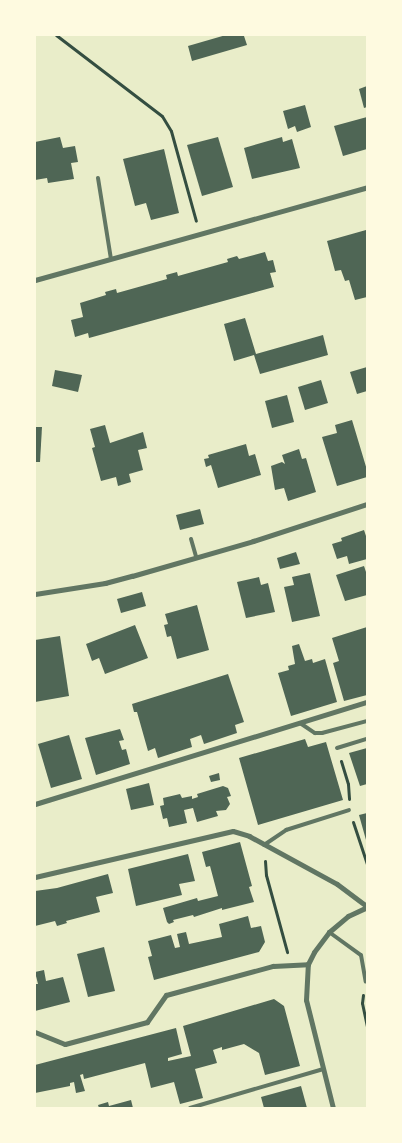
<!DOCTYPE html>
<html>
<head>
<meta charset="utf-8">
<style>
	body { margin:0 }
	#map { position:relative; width:402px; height:1143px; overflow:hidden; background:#e9edc9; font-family:"Archivo Narrow",sans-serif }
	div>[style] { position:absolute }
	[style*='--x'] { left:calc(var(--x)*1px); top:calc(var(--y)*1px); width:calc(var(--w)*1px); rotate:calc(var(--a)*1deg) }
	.building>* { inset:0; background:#4f6655 }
	.path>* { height:3px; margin:-1.5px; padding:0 1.5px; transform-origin:1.5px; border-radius:1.5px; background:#344e41 }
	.service>* { height:4px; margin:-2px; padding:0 2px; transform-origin:2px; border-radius:2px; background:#617663 }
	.minor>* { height:5px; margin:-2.5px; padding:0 2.5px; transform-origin:2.5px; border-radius:2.5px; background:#617663 }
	span { translate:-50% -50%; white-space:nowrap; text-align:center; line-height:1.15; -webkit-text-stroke:4px #fefae0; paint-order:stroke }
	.frame { position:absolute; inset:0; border:36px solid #fefae0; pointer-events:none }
</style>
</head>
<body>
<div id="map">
	<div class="building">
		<div style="clip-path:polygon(226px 35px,244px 36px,247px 45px,192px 61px,188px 46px)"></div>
		<div style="clip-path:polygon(367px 86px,367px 107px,364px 108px,359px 89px)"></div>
		<div style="clip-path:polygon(305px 105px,311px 127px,297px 132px,295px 126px,288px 129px,283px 111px)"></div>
		<div style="clip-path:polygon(367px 117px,367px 149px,343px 156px,334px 126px)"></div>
		<div style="clip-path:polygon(60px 137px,63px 148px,75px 146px,78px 162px,71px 163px,74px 179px,48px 183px,47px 178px,35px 180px,35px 142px)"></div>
		<div style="clip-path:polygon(218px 137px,233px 187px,202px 196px,187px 145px)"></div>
		<div style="clip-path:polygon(282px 137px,283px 142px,292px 139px,300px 168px,252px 179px,244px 148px)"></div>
		<div style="clip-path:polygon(164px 149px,179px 213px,151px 220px,146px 203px,135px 206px,123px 159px)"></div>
		<div style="clip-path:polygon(366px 230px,367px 297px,355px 300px,349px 280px,345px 281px,341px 270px,335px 271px,327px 241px)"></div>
		<div style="clip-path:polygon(265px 252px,268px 261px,273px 260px,276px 272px,270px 273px,274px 287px,89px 338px,88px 333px,75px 337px,71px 320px,83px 317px,80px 303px,106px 295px,105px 292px,116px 289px,117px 293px,167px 279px,166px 275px,177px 272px,178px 276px,228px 262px,227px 259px,237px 256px,239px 259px)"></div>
		<div style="clip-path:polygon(245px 318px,256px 354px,323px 335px,328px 355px,260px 374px,254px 355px,234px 361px,224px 324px)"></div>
		<div style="clip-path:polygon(367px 367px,367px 391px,357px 394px,350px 372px)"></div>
		<div style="clip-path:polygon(55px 370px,82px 375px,78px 392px,52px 386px)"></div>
		<div style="clip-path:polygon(321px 380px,328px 403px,305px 410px,298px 387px)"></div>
		<div style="clip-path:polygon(287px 395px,294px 422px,272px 428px,265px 401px)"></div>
		<div style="clip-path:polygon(352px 420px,367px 470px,367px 477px,337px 486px,322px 437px,337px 433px,335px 425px)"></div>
		<div style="clip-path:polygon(105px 425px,110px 443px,143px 432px,147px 448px,138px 450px,143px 470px,129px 474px,131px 482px,118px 486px,116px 477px,101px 481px,92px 448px,95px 447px,90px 429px)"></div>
		<div style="clip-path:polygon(35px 427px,42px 427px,40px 462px,35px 462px)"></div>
		<div style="clip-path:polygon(246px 444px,249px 456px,255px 454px,261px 475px,218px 488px,211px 465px,206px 467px,204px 459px,209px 458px,208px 455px)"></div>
		<div style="clip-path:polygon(299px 449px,302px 459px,306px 458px,316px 492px,288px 501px,284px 488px,275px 490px,271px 466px,282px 462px,285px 464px,282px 455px)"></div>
		<div style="clip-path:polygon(200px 509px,204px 524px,180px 530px,176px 515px)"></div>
		<div style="clip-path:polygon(364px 530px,367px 539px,367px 559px,349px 564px,347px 556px,337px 559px,332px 544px,342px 541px,341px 538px)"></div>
		<div style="clip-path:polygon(296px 552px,300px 564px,280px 569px,277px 558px)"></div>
		<div style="clip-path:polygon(364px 566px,367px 575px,367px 595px,345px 601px,336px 575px)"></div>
		<div style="clip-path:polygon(310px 573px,320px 616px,292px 622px,284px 587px,294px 585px,292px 577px)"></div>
		<div style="clip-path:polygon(259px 577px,261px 585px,268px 583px,275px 612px,246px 618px,237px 582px)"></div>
		<div style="clip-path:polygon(142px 592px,146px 606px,121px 613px,117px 599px)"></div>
		<div style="clip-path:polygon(197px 605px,209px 650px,177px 659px,171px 636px,167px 637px,164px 625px,168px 624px,165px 614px)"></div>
		<div style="clip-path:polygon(135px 625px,148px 658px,105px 674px,99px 658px,92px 661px,86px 644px)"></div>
		<div style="clip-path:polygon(367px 627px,367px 695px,344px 701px,333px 663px,339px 661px,332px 638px)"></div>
		<div style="clip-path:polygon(60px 636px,69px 696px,35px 702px,35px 640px)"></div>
		<div style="clip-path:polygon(299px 644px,305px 661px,312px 659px,313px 663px,325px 659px,337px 702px,291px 716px,278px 673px,289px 670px,288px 666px,295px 664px,292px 646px)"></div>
		<div style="clip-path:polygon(228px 674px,244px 722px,235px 725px,237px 733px,204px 744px,201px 735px,190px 739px,192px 747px,158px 758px,155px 748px,148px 751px,137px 712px,134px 712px,132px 704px)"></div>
		<div style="clip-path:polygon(120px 729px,124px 740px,119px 741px,122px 750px,126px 749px,130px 764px,96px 775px,85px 738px)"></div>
		<div style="clip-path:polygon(69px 735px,82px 779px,51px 788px,38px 744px)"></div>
		<div style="clip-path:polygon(305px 739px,308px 747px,326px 742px,343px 800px,258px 825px,239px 758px)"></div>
		<div style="clip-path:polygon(367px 748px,367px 784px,360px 786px,349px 753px)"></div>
		<div style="clip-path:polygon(219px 773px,220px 780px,211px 782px,209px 776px)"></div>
		<div style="clip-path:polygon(149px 783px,154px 805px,131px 810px,126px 789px)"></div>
		<div style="clip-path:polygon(223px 786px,228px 788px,231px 796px,227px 797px,230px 804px,226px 810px,216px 811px,218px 816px,197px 822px,193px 808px,184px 810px,187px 823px,169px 827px,167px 818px,163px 819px,160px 806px,164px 805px,163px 798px,180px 794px,182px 798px,192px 796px,192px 799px,198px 797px,197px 794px)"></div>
		<div style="clip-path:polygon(367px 813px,367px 840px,366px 840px,359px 815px)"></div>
		<div style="clip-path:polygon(240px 842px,252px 886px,249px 887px,254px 902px,222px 910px,222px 908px,194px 917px,193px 915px,173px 920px,174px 922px,169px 924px,167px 922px,163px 908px,197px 898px,198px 901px,218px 896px,210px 866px,206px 867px,202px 852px)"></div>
		<div style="clip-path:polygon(188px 854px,195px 881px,179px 884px,182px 895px,136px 906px,128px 869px)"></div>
		<div style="clip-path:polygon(108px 874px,113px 893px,96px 897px,100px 912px,66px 921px,67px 923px,57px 926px,55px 921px,35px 926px,35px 891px,57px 888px)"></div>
		<div style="clip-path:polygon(248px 916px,251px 928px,261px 926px,265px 942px,259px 952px,154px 980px,148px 957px,152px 956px,148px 941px,171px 935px,175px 948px,180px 947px,177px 934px,186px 932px,189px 944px,222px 937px,219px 924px)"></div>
		<div style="clip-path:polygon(104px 947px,115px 991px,88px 997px,77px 954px)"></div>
		<div style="clip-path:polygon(44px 970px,46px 981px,63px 977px,70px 1002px,35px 1011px,35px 984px,38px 984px,35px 972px)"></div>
		<div style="clip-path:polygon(274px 999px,284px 1006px,300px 1066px,265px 1075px,259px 1053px,244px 1044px,222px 1050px,222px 1047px,213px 1050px,217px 1063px,195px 1069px,203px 1098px,180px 1104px,174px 1082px,151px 1088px,145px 1063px,84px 1079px,83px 1074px,80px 1075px,85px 1091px,76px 1093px,74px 1082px,70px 1083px,70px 1086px,35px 1093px,35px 1065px,176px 1028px,182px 1054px,168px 1058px,168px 1061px,191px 1056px,183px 1026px)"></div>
		<div style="clip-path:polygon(301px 1086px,307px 1108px,264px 1108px,261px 1097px)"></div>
		<div style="clip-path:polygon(131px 1100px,133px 1108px,99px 1108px,98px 1105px,108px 1102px,109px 1106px)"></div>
	</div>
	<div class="path">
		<div style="--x:56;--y:35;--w:133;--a:37.4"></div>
		<div style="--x:162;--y:116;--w:17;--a:59"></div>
		<div style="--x:171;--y:131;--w:93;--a:74.5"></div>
		<div style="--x:341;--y:761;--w:24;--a:73"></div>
		<div style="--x:348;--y:784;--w:15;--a:86"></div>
		<div style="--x:353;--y:822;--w:44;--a:71.6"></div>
		<div style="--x:265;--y:861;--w:14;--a:86"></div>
		<div style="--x:266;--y:875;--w:80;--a:74.7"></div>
		<div style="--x:363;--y:995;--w:8;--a:97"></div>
		<div style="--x:362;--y:1003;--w:24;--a:78"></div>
	</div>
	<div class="service">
		<div style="--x:98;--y:178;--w:82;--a:80.9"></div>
		<div style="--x:191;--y:539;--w:19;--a:74"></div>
		<div style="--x:300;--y:723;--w:18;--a:34"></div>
		<div style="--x:315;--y:733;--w:7;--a:0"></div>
		<div style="--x:322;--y:733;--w:47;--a:-14.9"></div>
		<div style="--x:337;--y:748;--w:31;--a:-17"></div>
		<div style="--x:264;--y:845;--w:27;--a:-34"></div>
		<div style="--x:286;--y:830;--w:66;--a:-17.6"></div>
		<div style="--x:329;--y:932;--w:39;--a:36"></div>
		<div style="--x:361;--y:955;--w:27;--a:80"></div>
		<div style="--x:190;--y:1108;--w:139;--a:-16.3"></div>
	</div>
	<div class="minor">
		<div style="--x:35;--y:280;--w:345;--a:-15.6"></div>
		<div style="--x:35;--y:594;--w:71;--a:-8.9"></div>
		<div style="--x:105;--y:583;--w:28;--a:-15"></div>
		<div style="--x:132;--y:576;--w:126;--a:-16.1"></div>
		<div style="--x:253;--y:541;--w:120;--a:-18"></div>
		<div style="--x:35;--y:804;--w:347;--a:-17.1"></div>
		<div style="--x:35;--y:877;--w:203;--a:-13.1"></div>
		<div style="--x:233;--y:831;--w:17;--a:17"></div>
		<div style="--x:249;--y:836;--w:100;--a:28.6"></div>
		<div style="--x:337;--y:884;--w:38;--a:37"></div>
		<div style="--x:35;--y:1032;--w:32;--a:22"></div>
		<div style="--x:65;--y:1044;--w:85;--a:-15"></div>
		<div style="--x:147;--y:1022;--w:33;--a:-55"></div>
		<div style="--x:166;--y:995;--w:111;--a:-15.2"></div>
		<div style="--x:273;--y:966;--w:35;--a:-3"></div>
		<div style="--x:333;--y:1108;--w:111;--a:-104"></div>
		<div style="--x:306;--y:1000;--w:36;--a:-87"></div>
		<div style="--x:308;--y:964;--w:13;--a:-63"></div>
		<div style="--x:314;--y:952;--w:25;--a:-53"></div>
		<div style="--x:329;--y:932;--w:25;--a:-40"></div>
		<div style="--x:348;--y:916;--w:21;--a:-25"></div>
	</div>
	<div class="frame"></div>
</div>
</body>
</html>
